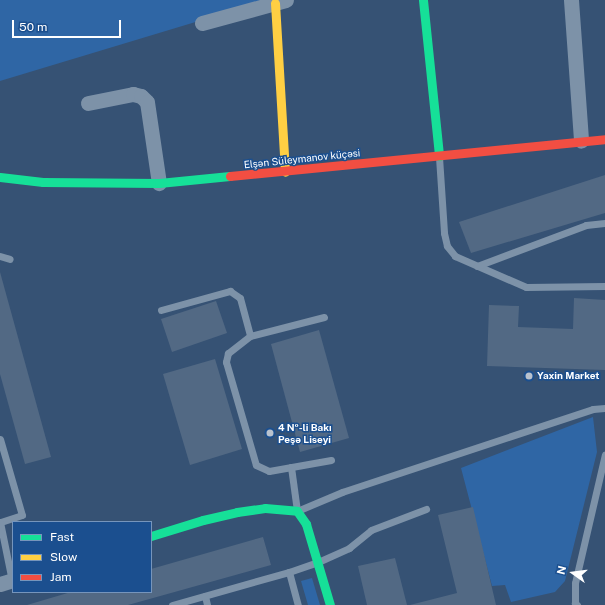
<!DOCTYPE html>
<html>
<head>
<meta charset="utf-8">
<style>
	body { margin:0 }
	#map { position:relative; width:605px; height:605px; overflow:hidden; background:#365274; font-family:"Public Sans",sans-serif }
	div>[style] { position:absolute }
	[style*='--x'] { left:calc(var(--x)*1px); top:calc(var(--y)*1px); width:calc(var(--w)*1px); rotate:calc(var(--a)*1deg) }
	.green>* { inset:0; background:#2f66a5 }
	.building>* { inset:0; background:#526984 }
	.lane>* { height:7px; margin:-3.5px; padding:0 3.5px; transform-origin:3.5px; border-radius:3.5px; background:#7d92a8 }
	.street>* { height:15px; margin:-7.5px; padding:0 7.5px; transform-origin:7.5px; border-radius:7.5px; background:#7d92a8 }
	.fast>* { height:9px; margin:-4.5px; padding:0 4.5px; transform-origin:4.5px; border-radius:4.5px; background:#16e098 }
	.slow>* { height:9px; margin:-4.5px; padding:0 4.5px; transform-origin:4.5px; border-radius:4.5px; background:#ffcf43 }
	.jam>* { height:9px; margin:-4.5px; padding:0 4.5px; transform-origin:4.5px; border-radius:4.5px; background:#f24e42 }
	.dots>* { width:11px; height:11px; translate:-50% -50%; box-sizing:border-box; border:2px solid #1b4f8f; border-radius:50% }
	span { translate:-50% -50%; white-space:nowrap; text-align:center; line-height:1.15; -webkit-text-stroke:3px #1b4f8f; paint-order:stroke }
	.street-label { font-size:10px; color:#fff }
	.poi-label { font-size:10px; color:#fff; font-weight:700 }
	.left { translate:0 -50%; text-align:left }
	.legend { position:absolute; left:12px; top:521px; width:140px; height:72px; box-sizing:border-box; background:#1b4f8f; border:1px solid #7695bc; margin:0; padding:5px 7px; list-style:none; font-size:12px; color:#fff }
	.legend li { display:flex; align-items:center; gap:8px; height:20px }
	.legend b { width:20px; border:1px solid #7695bc }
	.north { position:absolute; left:553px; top:553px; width:40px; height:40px; -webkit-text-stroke:3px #1b4f8f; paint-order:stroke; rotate:284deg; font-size:11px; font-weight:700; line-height:16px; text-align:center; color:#fff }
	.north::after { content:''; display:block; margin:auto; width:14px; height:18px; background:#fff; clip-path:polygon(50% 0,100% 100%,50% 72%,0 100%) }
	.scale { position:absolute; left:12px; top:20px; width:109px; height:18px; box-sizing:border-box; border:2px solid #fff; border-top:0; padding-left:5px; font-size:12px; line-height:14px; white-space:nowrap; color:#fff; -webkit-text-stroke:3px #1b4f8f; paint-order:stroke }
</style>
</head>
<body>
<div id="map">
	<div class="green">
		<div style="clip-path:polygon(0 0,268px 0,0 81px)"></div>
		<div style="clip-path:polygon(593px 417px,597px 452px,565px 581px,555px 592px,511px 602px,505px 585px,492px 586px,461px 468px)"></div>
		<div style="clip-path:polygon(312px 578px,320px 605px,308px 605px,301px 581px)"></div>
	</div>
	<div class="building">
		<div style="clip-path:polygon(605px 175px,605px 213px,471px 253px,459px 222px)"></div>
		<div style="clip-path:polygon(0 272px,51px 457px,25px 464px,0 374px)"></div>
		<div style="clip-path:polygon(574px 298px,605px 300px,605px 370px,487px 366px,489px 305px,519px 306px,518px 327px,573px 329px)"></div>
		<div style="clip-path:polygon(216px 301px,227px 333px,172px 352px,161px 319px)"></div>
		<div style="clip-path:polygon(319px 330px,349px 438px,300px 452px,271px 344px)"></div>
		<div style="clip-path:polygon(215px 359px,242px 449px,190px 465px,163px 374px)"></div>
		<div style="clip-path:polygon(473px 507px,496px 605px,410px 605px,457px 593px,438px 515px)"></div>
		<div style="clip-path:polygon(263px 537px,271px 565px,128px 605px,27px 605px,71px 592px,151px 592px,151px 569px)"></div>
		<div style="clip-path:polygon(395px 558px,407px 605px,367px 605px,358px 566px)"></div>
	</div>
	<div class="lane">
		<div style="--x:439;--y:157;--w:76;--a:86.2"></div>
		<div style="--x:444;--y:233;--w:13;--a:77"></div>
		<div style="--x:447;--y:246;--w:13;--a:51"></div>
		<div style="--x:455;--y:256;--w:77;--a:23.6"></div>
		<div style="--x:526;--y:287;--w:79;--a:-0.7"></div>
		<div style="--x:0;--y:256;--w:10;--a:17"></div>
		<div style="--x:477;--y:266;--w:116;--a:-20.6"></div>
		<div style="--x:586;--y:225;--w:19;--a:-6"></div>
		<div style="--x:161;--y:310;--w:72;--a:-15.4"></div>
		<div style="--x:230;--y:291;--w:12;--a:35"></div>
		<div style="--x:240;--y:298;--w:39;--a:75"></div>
		<div style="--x:324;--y:317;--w:76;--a:165.6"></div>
		<div style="--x:250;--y:336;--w:28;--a:142"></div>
		<div style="--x:228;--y:353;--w:9;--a:103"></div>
		<div style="--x:226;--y:362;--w:107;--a:73.8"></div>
		<div style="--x:256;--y:465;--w:14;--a:25"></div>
		<div style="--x:269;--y:471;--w:63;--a:-10.1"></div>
		<div style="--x:0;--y:439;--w:79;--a:73.9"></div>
		<div style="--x:22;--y:515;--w:23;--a:162"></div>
		<div style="--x:291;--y:467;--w:44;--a:82.2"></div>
		<div style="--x:297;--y:511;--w:49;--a:-22.9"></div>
		<div style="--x:342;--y:492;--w:264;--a:-18.3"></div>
		<div style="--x:593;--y:409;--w:12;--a:-5"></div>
		<div style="--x:0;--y:522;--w:60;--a:78.5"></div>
		<div style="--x:289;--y:572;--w:34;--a:75"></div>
		<div style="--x:205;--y:596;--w:9;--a:77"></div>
		<div style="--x:172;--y:605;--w:122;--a:-15.8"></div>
		<div style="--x:289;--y:572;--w:31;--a:-19"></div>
		<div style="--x:318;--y:562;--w:34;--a:-24"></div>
		<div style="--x:349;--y:548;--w:28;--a:-39"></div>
		<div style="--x:371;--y:530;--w:59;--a:-20.9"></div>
		<div style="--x:577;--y:605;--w:3;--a:-135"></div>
		<div style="--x:575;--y:603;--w:20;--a:-90"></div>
		<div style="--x:575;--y:583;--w:132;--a:-76.9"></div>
	</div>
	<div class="street">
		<div style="--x:571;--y:0;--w:141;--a:85.9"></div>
		<div style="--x:202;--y:23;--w:87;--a:-15.3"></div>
		<div style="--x:88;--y:103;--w:46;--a:-11.3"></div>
		<div style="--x:133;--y:94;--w:8;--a:14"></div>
		<div style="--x:141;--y:96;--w:8;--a:45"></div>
		<div style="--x:147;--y:102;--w:82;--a:81.6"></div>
		<div style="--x:0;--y:584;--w:14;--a:-17"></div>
	</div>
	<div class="fast">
		<div style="--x:423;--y:0;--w:157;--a:84.1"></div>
		<div style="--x:0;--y:177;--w:43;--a:6.6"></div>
		<div style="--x:43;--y:182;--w:116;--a:0.5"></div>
		<div style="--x:159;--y:183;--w:71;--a:-5.6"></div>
		<div style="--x:151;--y:536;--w:54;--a:-17.1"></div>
		<div style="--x:203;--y:520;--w:35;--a:-13"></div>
		<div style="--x:237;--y:512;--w:28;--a:-8"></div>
		<div style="--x:265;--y:508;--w:32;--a:5"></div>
		<div style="--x:297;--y:511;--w:16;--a:55"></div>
		<div style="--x:306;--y:524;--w:84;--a:73.5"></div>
	</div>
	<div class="slow">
		<div style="--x:275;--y:3;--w:169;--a:86.6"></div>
	</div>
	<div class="jam">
		<div style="--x:230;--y:176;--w:377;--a:-5.6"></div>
	</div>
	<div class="dots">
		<div style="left:529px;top:376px;background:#b9c2ce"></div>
		<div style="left:270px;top:433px;background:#b9c2ce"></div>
	</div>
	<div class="street-label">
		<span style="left:302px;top:159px;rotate:-6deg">Elşən Süleymanov küçəsi</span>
	</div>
	<div class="poi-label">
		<span class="left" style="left:537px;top:376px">Yaxin Market</span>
		<span class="left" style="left:278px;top:433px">4 №-li Bakı<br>Peşə Liseyi</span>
	</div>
	<ul class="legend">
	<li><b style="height:5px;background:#16e098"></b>Fast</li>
	<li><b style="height:5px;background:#ffcf43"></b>Slow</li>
	<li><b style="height:5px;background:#f24e42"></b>Jam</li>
	</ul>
	<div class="north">N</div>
	<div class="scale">50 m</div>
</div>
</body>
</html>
